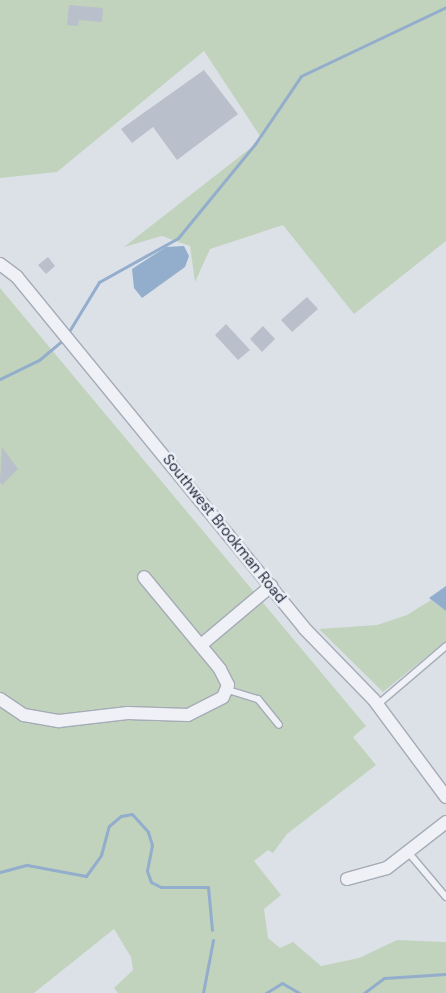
<!DOCTYPE html>
<html>
<head>
<meta charset="utf-8">
<style>
	body { margin:0 }
	#map { position:relative; width:446px; height:993px; overflow:hidden; background:#dce1e8; font-family:"DM Sans",sans-serif }
	div>[style] { position:absolute }
	[style*='--x'] { left:calc(var(--x)*1px); top:calc(var(--y)*1px); width:calc(var(--w)*1px); rotate:calc(var(--a)*1deg) }
	.green>* { inset:0; background:#c1d3bc }
	.water>* { inset:0; background:#93adcd }
	.stream>* { height:3px; margin:-1.5px; padding:0 1.5px; transform-origin:1.5px; border-radius:1.5px; background:#93adcd }
	.building>* { inset:0; background:#b9bfcb }
	.roads { filter:drop-shadow(1px 0 #a5abb6) drop-shadow(-1px 0 #a5abb6) drop-shadow(0 1px #a5abb6) drop-shadow(0 -1px #a5abb6) }
	.lane>* { height:6px; margin:-3px; padding:0 3px; transform-origin:3px; border-radius:3px; background:#eff1f6 }
	.street>* { height:12px; margin:-6px; padding:0 6px; transform-origin:6px; border-radius:6px; background:#eff1f6 }
	span { translate:-50% -50%; white-space:nowrap; text-align:center; line-height:1.15; -webkit-text-stroke:5px #ecf0f6; paint-order:stroke }
	.street-label { font-size:15px; color:#242e40 }
</style>
</head>
<body>
<div id="map">
	<div class="green">
		<div style="clip-path:polygon(0 0,446px 0,446px 241px,354px 314px,283px 225px,210px 249px,195px 282px,190px 246px,162px 236px,124px 247px,262px 139px,204px 51px,57px 172px,0 178px)"></div>
		<div style="clip-path:polygon(0 288px,366px 726px,353px 737px,376px 765px,287px 834px,273px 853px,268px 850px,254px 861px,281px 895px,264px 909px,268px 938px,280px 948px,293px 942px,321px 966px,359px 958px,397px 940px,446px 942px,446px 993px,118px 993px,114px 988px,133px 970px,131px 957px,114px 929px,34px 993px,0 993px)"></div>
		<div style="clip-path:polygon(431px 600px,446px 611px,446px 641px,383px 692px,319px 629px,377px 625px,407px 615px)"></div>
	</div>
	<div class="water">
		<div style="clip-path:polygon(184px 246px,189px 256px,185px 267px,142px 298px,134px 288px,132px 269px,166px 247px)"></div>
		<div style="clip-path:polygon(446px 586px,446px 611px,429px 598px)"></div>
	</div>
	<div class="stream">
		<div style="--x:68;--y:333;--w:60;--a:-58.7"></div>
		<div style="--x:99;--y:282;--w:90;--a:-29.1"></div>
		<div style="--x:178;--y:238;--w:122;--a:-50.7"></div>
		<div style="--x:255;--y:144;--w:82;--a:-55.9"></div>
		<div style="--x:301;--y:76;--w:161;--a:-25.4"></div>
		<div style="--x:0;--y:379;--w:43;--a:-26"></div>
		<div style="--x:39;--y:360;--w:31;--a:-40"></div>
		<div style="--x:0;--y:872;--w:28;--a:-15"></div>
		<div style="--x:27;--y:865;--w:60;--a:10.6"></div>
		<div style="--x:86;--y:876;--w:26;--a:-54"></div>
		<div style="--x:101;--y:855;--w:30;--a:-75"></div>
		<div style="--x:109;--y:826;--w:16;--a:-40"></div>
		<div style="--x:121;--y:816;--w:11;--a:-10"></div>
		<div style="--x:132;--y:814;--w:24;--a:48"></div>
		<div style="--x:148;--y:832;--w:14;--a:73"></div>
		<div style="--x:152;--y:845;--w:26;--a:101"></div>
		<div style="--x:147;--y:871;--w:12;--a:70"></div>
		<div style="--x:151;--y:882;--w:11;--a:27"></div>
		<div style="--x:161;--y:887;--w:47;--a:0"></div>
		<div style="--x:208;--y:887;--w:43;--a:84.7"></div>
		<div style="--x:203;--y:993;--w:54;--a:-79.3"></div>
		<div style="--x:266;--y:993;--w:19;--a:-32"></div>
		<div style="--x:282;--y:983;--w:20;--a:30"></div>
		<div style="--x:364;--y:993;--w:25;--a:-37"></div>
		<div style="--x:384;--y:978;--w:62;--a:-3.7"></div>
	</div>
	<div class="building">
		<div style="clip-path:polygon(69px 5px,103px 8px,102px 22px,79px 20px,78px 26px,67px 25px)"></div>
		<div style="clip-path:polygon(204px 70px,238px 114px,177px 160px,153px 127px,132px 143px,121px 129px)"></div>
		<div style="clip-path:polygon(48px 257px,55px 266px,46px 274px,38px 265px)"></div>
		<div style="clip-path:polygon(307px 297px,318px 309px,292px 332px,281px 320px)"></div>
		<div style="clip-path:polygon(226px 324px,250px 350px,238px 360px,215px 335px)"></div>
		<div style="clip-path:polygon(263px 326px,275px 339px,262px 352px,250px 339px)"></div>
		<div style="clip-path:polygon(2px 447px,18px 469px,2px 485px,0 482px)"></div>
	</div>
	<div class="roads">
		<div class="lane">
			<div style="--x:228;--y:690;--w:31;--a:17"></div>
			<div style="--x:258;--y:699;--w:33;--a:51"></div>
			<div style="--x:377;--y:705;--w:91;--a:-40.5"></div>
			<div style="--x:408;--y:852;--w:59;--a:49.8"></div>
		</div>
		<div class="street">
			<div style="--x:0;--y:264;--w:21;--a:37"></div>
			<div style="--x:17;--y:277;--w:453;--a:50.7"></div>
			<div style="--x:304;--y:628;--w:100;--a:45.8"></div>
			<div style="--x:374;--y:700;--w:121;--a:53.4"></div>
			<div style="--x:201;--y:645;--w:92;--a:-40.1"></div>
			<div style="--x:0;--y:699;--w:29;--a:34"></div>
			<div style="--x:24;--y:715;--w:36;--a:10"></div>
			<div style="--x:59;--y:721;--w:69;--a:-6.6"></div>
			<div style="--x:128;--y:713;--w:60;--a:1.9"></div>
			<div style="--x:188;--y:715;--w:39;--a:-27"></div>
			<div style="--x:223;--y:697;--w:13;--a:-67"></div>
			<div style="--x:228;--y:685;--w:18;--a:-117"></div>
			<div style="--x:220;--y:669;--w:119;--a:-129.6"></div>
			<div style="--x:347;--y:879;--w:41;--a:-15.4"></div>
			<div style="--x:387;--y:868;--w:75;--a:-37.9"></div>
		</div>
	</div>
	<div class="street-label">
		<span style="left:224px;top:529px;rotate:51deg">Southwest Brookman Road</span>
	</div>
</div>
</body>
</html>
